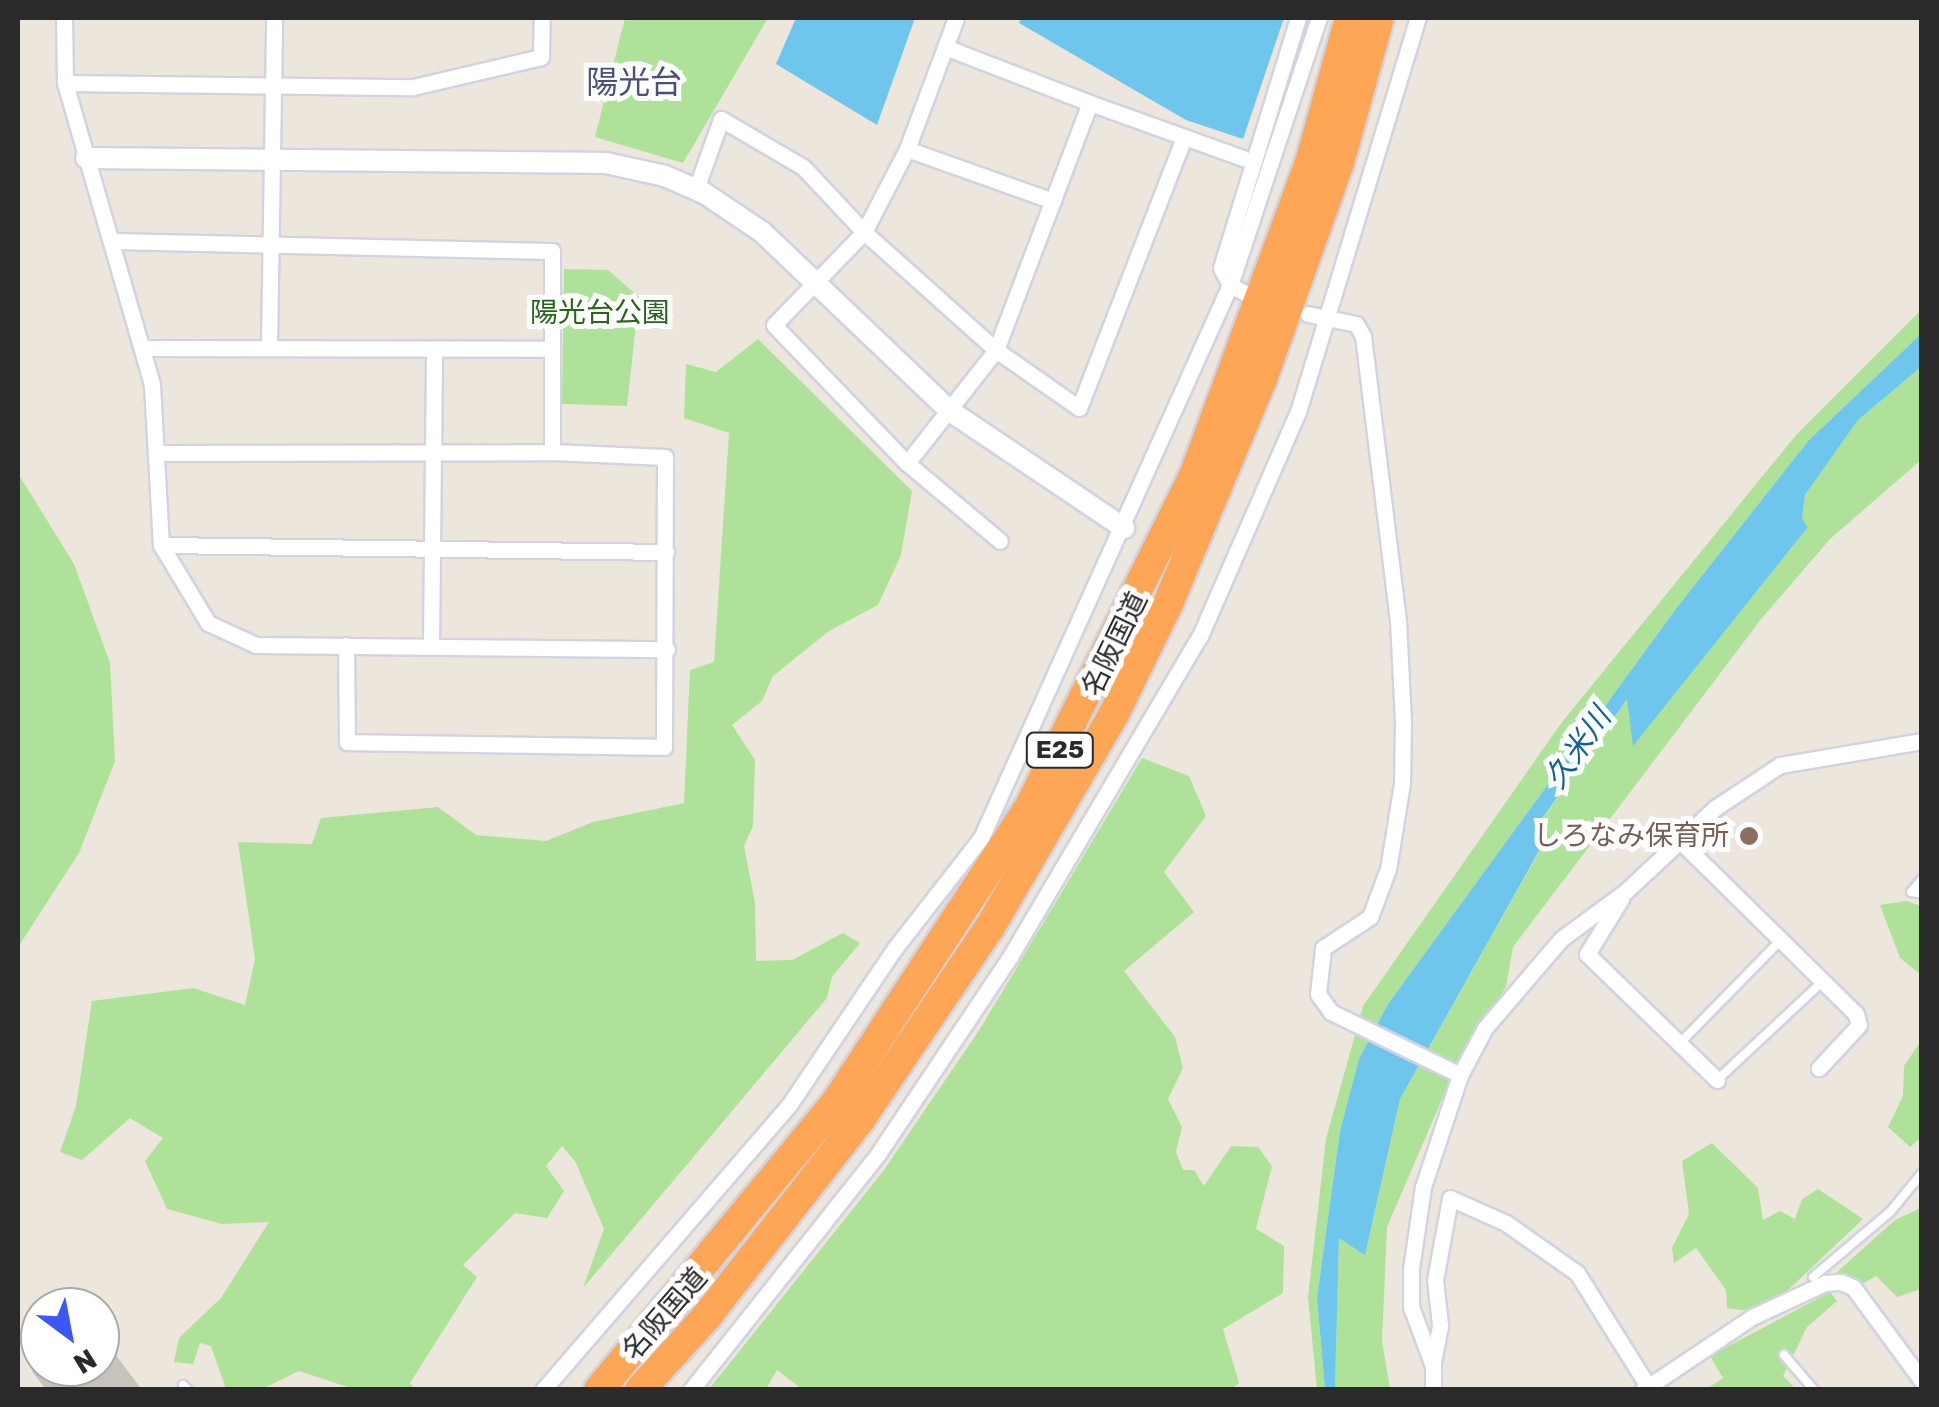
<!DOCTYPE html>
<html>
<head>
<meta charset="utf-8">
<style>
	body { margin:0 }
	#map { position:relative; width:1939px; height:1407px; overflow:hidden; background:#ece6dc; font-family:Rubik,"Noto Sans JP",sans-serif }
	div>[style] { position:absolute }
	[style*='--x'] { left:calc(var(--x)*1px); top:calc(var(--y)*1px); width:calc(var(--w)*1px); rotate:calc(var(--a)*1deg) }
	.green>* { inset:0; background:#aee298 }
	.water>* { inset:0; background:#6fc6ed }
	.building>* { inset:0; background:#c7c2bb }
	.roads { filter:drop-shadow(2px 0 #d1d3e2) drop-shadow(-2px 0 #d1d3e2) drop-shadow(0 2px #d1d3e2) drop-shadow(0 -2px #d1d3e2) }
	.service>* { height:8px; margin:-4px; padding:0 4px; transform-origin:4px; border-radius:4px; background:#fff }
	.minor>* { height:15px; margin:-7.5px; padding:0 7.5px; transform-origin:7.5px; border-radius:7.5px; background:#fff }
	.tertiary>* { height:20px; margin:-10px; padding:0 10px; transform-origin:10px; border-radius:10px; background:#fff }
	.motorway>* { height:30px; margin:-15px; padding:0 15px; transform-origin:15px; border-radius:15px; background:#fda655 }
	.dots>* { width:28px; height:28px; translate:-50% -50%; box-sizing:border-box; border:5px solid #fff; border-radius:50% }
	span { translate:-50% -50%; white-space:nowrap; text-align:center; line-height:1.15; -webkit-text-stroke:10px #fff; paint-order:stroke }
	.shield-label span { padding:2px 8px; background:#fff; border:2px solid; border-radius:8px; -webkit-text-stroke-width:0 }
	.shield-label { font-size:25px; color:#2a2a2a; font-weight:700 }
	.park-label { font-size:28px; color:#26661a }
	.street-label { font-size:28px; color:#2a2a2a }
	.education-label { font-size:28px; color:#785e54 }
	.right { translate:-100% -50%; text-align:right }
	.water-label { font-size:30px; color:#0e6299; font-style:italic }
	.quarter-label { font-size:32px; color:#4a507a }
	.frame { position:absolute; inset:0; border:20px solid #2a2a2a; pointer-events:none }
	.north { position:absolute; left:20px; top:1287px; width:100px; height:100px; box-sizing:border-box; background:#fff; border:2px solid #aaa; border-radius:50%; rotate:148deg; font-size:28px; font-weight:700; line-height:40px; text-align:center; color:#2a2a2a }
	.north::after { content:''; display:block; margin:auto; width:35px; height:45px; background:#3c56f8; clip-path:polygon(50% 0,100% 100%,50% 72%,0 100%) }
</style>
</head>
<body>
<div id="map">
	<div class="green">
		<div style="clip-path:polygon(625px 18px,768px 18px,683px 163px,595px 137px)"></div>
		<div style="clip-path:polygon(564px 269px,608px 270px,639px 297px,627px 406px,562px 404px)"></div>
		<div style="clip-path:polygon(1921px 310px,1921px 334px,1809px 440px,1675px 610px,1388px 1004px,1359px 1059px,1340px 1131px,1317px 1298px,1325px 1389px,1317px 1390px,1308px 1297px,1326px 1139px,1363px 1006px,1562px 722px,1797px 434px)"></div>
		<div style="clip-path:polygon(758px 339px,912px 491px,901px 555px,878px 605px,829px 631px,773px 676px,762px 701px,732px 725px,755px 760px,753px 826px,744px 846px,755px 903px,756px 961px,792px 960px,843px 933px,860px 943px,832px 977px,827px 998px,583px 1288px,604px 1229px,575px 1161px,562px 1146px,546px 1166px,564px 1191px,547px 1218px,515px 1213px,463px 1265px,477px 1277px,410px 1383px,414px 1389px,354px 1389px,299px 1371px,262px 1389px,226px 1389px,211px 1346px,200px 1343px,193px 1364px,174px 1362px,179px 1338px,221px 1298px,269px 1222px,222px 1224px,167px 1209px,145px 1161px,163px 1138px,130px 1118px,82px 1160px,60px 1152px,76px 1106px,92px 1001px,193px 988px,245px 1005px,255px 959px,238px 842px,312px 844px,321px 818px,438px 807px,476px 835px,546px 841px,593px 822px,684px 803px,690px 670px,714px 662px,729px 433px,684px 418px,686px 364px,716px 372px)"></div>
		<div style="clip-path:polygon(1921px 367px,1921px 460px,1830px 539px,1762px 618px,1513px 947px,1506px 987px,1461px 1055px,1387px 1227px,1382px 1341px,1390px 1389px,1335px 1390px,1339px 1236px,1365px 1254px,1400px 1099px,1539px 852px,1539px 824px,1628px 697px,1634px 744px,1808px 527px,1802px 519px,1805px 495px,1858px 420px)"></div>
		<div style="clip-path:polygon(19px 475px,74px 564px,110px 663px,115px 761px,79px 853px,18px 947px)"></div>
		<div style="clip-path:polygon(1142px 758px,1189px 776px,1206px 816px,1164px 872px,1194px 912px,1124px 971px,1175px 1037px,1183px 1068px,1168px 1099px,1182px 1127px,1176px 1152px,1183px 1170px,1194px 1170px,1204px 1186px,1231px 1146px,1258px 1147px,1272px 1166px,1256px 1229px,1284px 1246px,1283px 1293px,1223px 1329px,1239px 1383px,1230px 1390px,803px 1390px,777px 1370px,766px 1389px,709px 1389px,884px 1170px,980px 1029px)"></div>
		<div style="clip-path:polygon(1906px 901px,1921px 906px,1921px 975px,1900px 958px,1880px 905px)"></div>
		<div style="clip-path:polygon(1921px 1041px,1921px 1138px,1910px 1147px,1888px 1127px,1903px 1096px,1904px 1066px)"></div>
		<div style="clip-path:polygon(1712px 1143px,1758px 1188px,1763px 1220px,1780px 1211px,1795px 1219px,1802px 1199px,1818px 1189px,1863px 1219px,1786px 1292px,1749px 1311px,1727px 1308px,1726px 1290px,1696px 1248px,1674px 1263px,1672px 1248px,1689px 1214px,1682px 1161px)"></div>
		<div style="clip-path:polygon(1921px 1208px,1921px 1289px,1897px 1297px,1876px 1276px,1862px 1284px,1836px 1273px,1895px 1220px)"></div>
		<div style="clip-path:polygon(1830px 1292px,1837px 1301px,1807px 1327px,1783px 1376px,1796px 1389px,1705px 1390px,1723px 1378px,1710px 1356px)"></div>
	</div>
	<div class="water">
		<div style="clip-path:polygon(796px 18px,915px 18px,877px 125px,776px 64px)"></div>
		<div style="clip-path:polygon(1021px 18px,1284px 18px,1243px 139px,1186px 120px,1019px 23px)"></div>
		<div style="clip-path:polygon(1921px 334px,1921px 367px,1858px 420px,1805px 495px,1802px 519px,1808px 527px,1633px 746px,1627px 699px,1539px 823px,1539px 851px,1400px 1099px,1365px 1255px,1339px 1238px,1335px 1389px,1325px 1390px,1317px 1298px,1340px 1131px,1359px 1059px,1388px 1004px,1675px 610px,1809px 440px)"></div>
	</div>
	<div class="building">
		<div style="clip-path:polygon(100px 1334px,142px 1390px,46px 1390px,32px 1371px,40px 1365px,100px 1367px)"></div>
	</div>
	<div class="roads">
		<div class="service">
			<div style="--x:1922;--y:879;--w:17;--a:130"></div>
			<div style="--x:1911;--y:892;--w:11;--a:10"></div>
			<div style="--x:1680;--y:1043;--w:144;--a:-45.6"></div>
			<div style="--x:1717;--y:1080;--w:145;--a:-43"></div>
			<div style="--x:1813;--y:1277;--w:102;--a:-40.2"></div>
			<div style="--x:1891;--y:1211;--w:49;--a:-50.8"></div>
			<div style="--x:1784;--y:1355;--w:46;--a:49.4"></div>
			<div style="--x:183;--y:1385;--w:7;--a:45"></div>
		</div>
		<div class="minor">
			<div style="--x:64;--y:18;--w:65;--a:89.1"></div>
			<div style="--x:65;--y:83;--w:314;--a:73.9"></div>
			<div style="--x:152;--y:385;--w:160;--a:86.8"></div>
			<div style="--x:161;--y:545;--w:91;--a:58.9"></div>
			<div style="--x:208;--y:623;--w:53;--a:24.6"></div>
			<div style="--x:256;--y:645;--w:411;--a:0.6"></div>
			<div style="--x:956;--y:18;--w:140;--a:110.5"></div>
			<div style="--x:907;--y:149;--w:93;--a:117.4"></div>
			<div style="--x:864;--y:232;--w:129;--a:134.1"></div>
			<div style="--x:774;--y:325;--w:192;--a:46.1"></div>
			<div style="--x:907;--y:463;--w:121;--a:40"></div>
			<div style="--x:65;--y:83;--w:348;--a:0.7"></div>
			<div style="--x:413;--y:87;--w:131;--a:-13.2"></div>
			<div style="--x:541;--y:57;--w:39;--a:-89"></div>
			<div style="--x:1090;--y:103;--w:163;--a:19.8"></div>
			<div style="--x:907;--y:149;--w:155;--a:19.6"></div>
			<div style="--x:696;--y:189;--w:74;--a:-70.3"></div>
			<div style="--x:721;--y:119;--w:95;--a:30.3"></div>
			<div style="--x:803;--y:167;--w:89;--a:46.8"></div>
			<div style="--x:864;--y:232;--w:177;--a:41.8"></div>
			<div style="--x:996;--y:350;--w:101;--a:34.9"></div>
			<div style="--x:1079;--y:408;--w:291;--a:-68.8"></div>
			<div style="--x:112;--y:241;--w:440;--a:1.3"></div>
			<div style="--x:552;--y:251;--w:201;--a:90"></div>
			<div style="--x:552;--y:452;--w:113;--a:2.5"></div>
			<div style="--x:665;--y:457;--w:290;--a:90.2"></div>
			<div style="--x:664;--y:747;--w:317;--a:-179.1"></div>
			<div style="--x:347;--y:742;--w:97;--a:-90.6"></div>
			<div style="--x:1245;--y:293;--w:17;--a:-152"></div>
			<div style="--x:1230;--y:285;--w:19;--a:-118"></div>
			<div style="--x:1221;--y:268;--w:262;--a:-72.9"></div>
			<div style="--x:1308;--y:314;--w:49;--a:11.8"></div>
			<div style="--x:1356;--y:324;--w:14;--a:60"></div>
			<div style="--x:1363;--y:336;--w:286;--a:83"></div>
			<div style="--x:1398;--y:620;--w:101;--a:87.2"></div>
			<div style="--x:1403;--y:721;--w:62;--a:90.9"></div>
			<div style="--x:1402;--y:783;--w:87;--a:99.2"></div>
			<div style="--x:1388;--y:869;--w:51;--a:110.6"></div>
			<div style="--x:1370;--y:917;--w:56;--a:146.6"></div>
			<div style="--x:1323;--y:948;--w:46;--a:96.2"></div>
			<div style="--x:1318;--y:994;--w:22;--a:54"></div>
			<div style="--x:1331;--y:1012;--w:144;--a:26"></div>
			<div style="--x:269;--y:346;--w:328;--a:-89.1"></div>
			<div style="--x:142;--y:348;--w:409;--a:0.1"></div>
			<div style="--x:156;--y:453;--w:396;--a:-0.1"></div>
			<div style="--x:907;--y:463;--w:144;--a:-51.8"></div>
			<div style="--x:996;--y:350;--w:264;--a:-69.2"></div>
			<div style="--x:1090;--y:103;--w:155;--a:-158.9"></div>
			<div style="--x:161;--y:545;--w:505;--a:0.79"></div>
			<div style="--x:431;--y:645;--w:295;--a:-89.4"></div>
			<div style="--x:1679;--y:840;--w:248;--a:44.5"></div>
			<div style="--x:1856;--y:1014;--w:11;--a:75"></div>
			<div style="--x:1859;--y:1025;--w:59;--a:132.9"></div>
			<div style="--x:1621;--y:899;--w:65;--a:121.7"></div>
			<div style="--x:1587;--y:954;--w:181;--a:44.1"></div>
			<div style="--x:1433;--y:1362;--w:38;--a:-79"></div>
			<div style="--x:1440;--y:1325;--w:45;--a:-96.3"></div>
			<div style="--x:1435;--y:1280;--w:83;--a:-79.6"></div>
			<div style="--x:1450;--y:1198;--w:61;--a:24.1"></div>
			<div style="--x:1506;--y:1223;--w:87;--a:35.2"></div>
			<div style="--x:1577;--y:1273;--w:133;--a:57.9"></div>
			<div style="--x:543;--y:1390;--w:376;--a:-49.2"></div>
			<div style="--x:789;--y:1105;--w:189;--a:-56"></div>
			<div style="--x:895;--y:948;--w:140;--a:-52"></div>
			<div style="--x:981;--y:838;--w:606;--a:-65.76"></div>
			<div style="--x:1230;--y:285;--w:281;--a:-71.6"></div>
			<div style="--x:691;--y:1390;--w:301;--a:-51.6"></div>
			<div style="--x:878;--y:1154;--w:239;--a:-56.2"></div>
			<div style="--x:1011;--y:955;--w:371;--a:-59.4"></div>
			<div style="--x:1200;--y:636;--w:244;--a:-66.4"></div>
			<div style="--x:1298;--y:412;--w:412;--a:-73.1"></div>
			<div style="--x:1433;--y:1390;--w:24;--a:-90"></div>
			<div style="--x:1433;--y:1366;--w:63;--a:-110.4"></div>
			<div style="--x:1411;--y:1307;--w:38;--a:-90"></div>
			<div style="--x:1411;--y:1269;--w:83;--a:-81.7"></div>
			<div style="--x:1423;--y:1187;--w:118;--a:-71.7"></div>
			<div style="--x:1460;--y:1075;--w:53;--a:-62"></div>
			<div style="--x:1485;--y:1028;--w:117;--a:-49.5"></div>
			<div style="--x:1561;--y:939;--w:81;--a:-36.4"></div>
			<div style="--x:1626;--y:891;--w:122;--a:-43"></div>
			<div style="--x:1715;--y:808;--w:78;--a:-33.5"></div>
			<div style="--x:1780;--y:765;--w:144;--a:-9.6"></div>
			<div style="--x:1643;--y:1390;--w:131;--a:-33.8"></div>
			<div style="--x:1752;--y:1317;--w:81;--a:-25"></div>
			<div style="--x:1825;--y:1283;--w:16;--a:-4"></div>
			<div style="--x:1841;--y:1282;--w:13;--a:23"></div>
			<div style="--x:1853;--y:1287;--w:117;--a:53.7"></div>
		</div>
		<div class="tertiary">
			<div style="--x:86;--y:158;--w:520;--a:0.55"></div>
			<div style="--x:606;--y:163;--w:60;--a:12.4"></div>
			<div style="--x:665;--y:176;--w:43;--a:23.6"></div>
			<div style="--x:704;--y:193;--w:70;--a:33.9"></div>
			<div style="--x:762;--y:232;--w:260;--a:43.6"></div>
			<div style="--x:950;--y:411;--w:210;--a:33.9"></div>
		</div>
		<div class="motorway">
			<div style="--x:599;--y:1390;--w:374;--a:-50.5"></div>
			<div style="--x:837;--y:1101;--w:355;--a:-56.8"></div>
			<div style="--x:1031;--y:804;--w:366;--a:-63.6"></div>
			<div style="--x:1194;--y:476;--w:338;--a:-69.7"></div>
			<div style="--x:1311;--y:159;--w:146;--a:-74.5"></div>
			<div style="--x:640;--y:1390;--w:100;--a:-47.8"></div>
			<div style="--x:707;--y:1316;--w:247;--a:-52.1"></div>
			<div style="--x:859;--y:1121;--w:234;--a:-56"></div>
			<div style="--x:990;--y:927;--w:244;--a:-59.8"></div>
			<div style="--x:1113;--y:716;--w:123;--a:-63.9"></div>
			<div style="--x:1167;--y:606;--w:246;--a:-67.3"></div>
			<div style="--x:1262;--y:379;--w:229;--a:-70.4"></div>
			<div style="--x:1339;--y:163;--w:150;--a:-74.6"></div>
		</div>
	</div>
	<div class="dots">
		<div style="left:1749px;top:836px;background:#8d6e63"></div>
	</div>
	<div class="shield-label">
		<span style="left:1060px;top:750px">E25</span>
	</div>
	<div class="park-label">
		<span style="left:600px;top:313px">陽光台公園</span>
	</div>
	<div class="street-label">
		<span style="left:1115px;top:644px;rotate:-64deg">名阪国道</span>
		<span style="left:665px;top:1314px;rotate:-49deg">名阪国道</span>
	</div>
	<div class="education-label">
		<span class="right" style="left:1729px;top:836px">しろなみ保育所</span>
	</div>
	<div class="water-label">
		<span style="left:1578px;top:748px;rotate:-55deg">久米川</span>
	</div>
	<div class="quarter-label">
		<span style="left:634px;top:82px">陽光台</span>
	</div>
	<div class="frame"></div>
	<div class="north">N</div>
</div>
</body>
</html>
